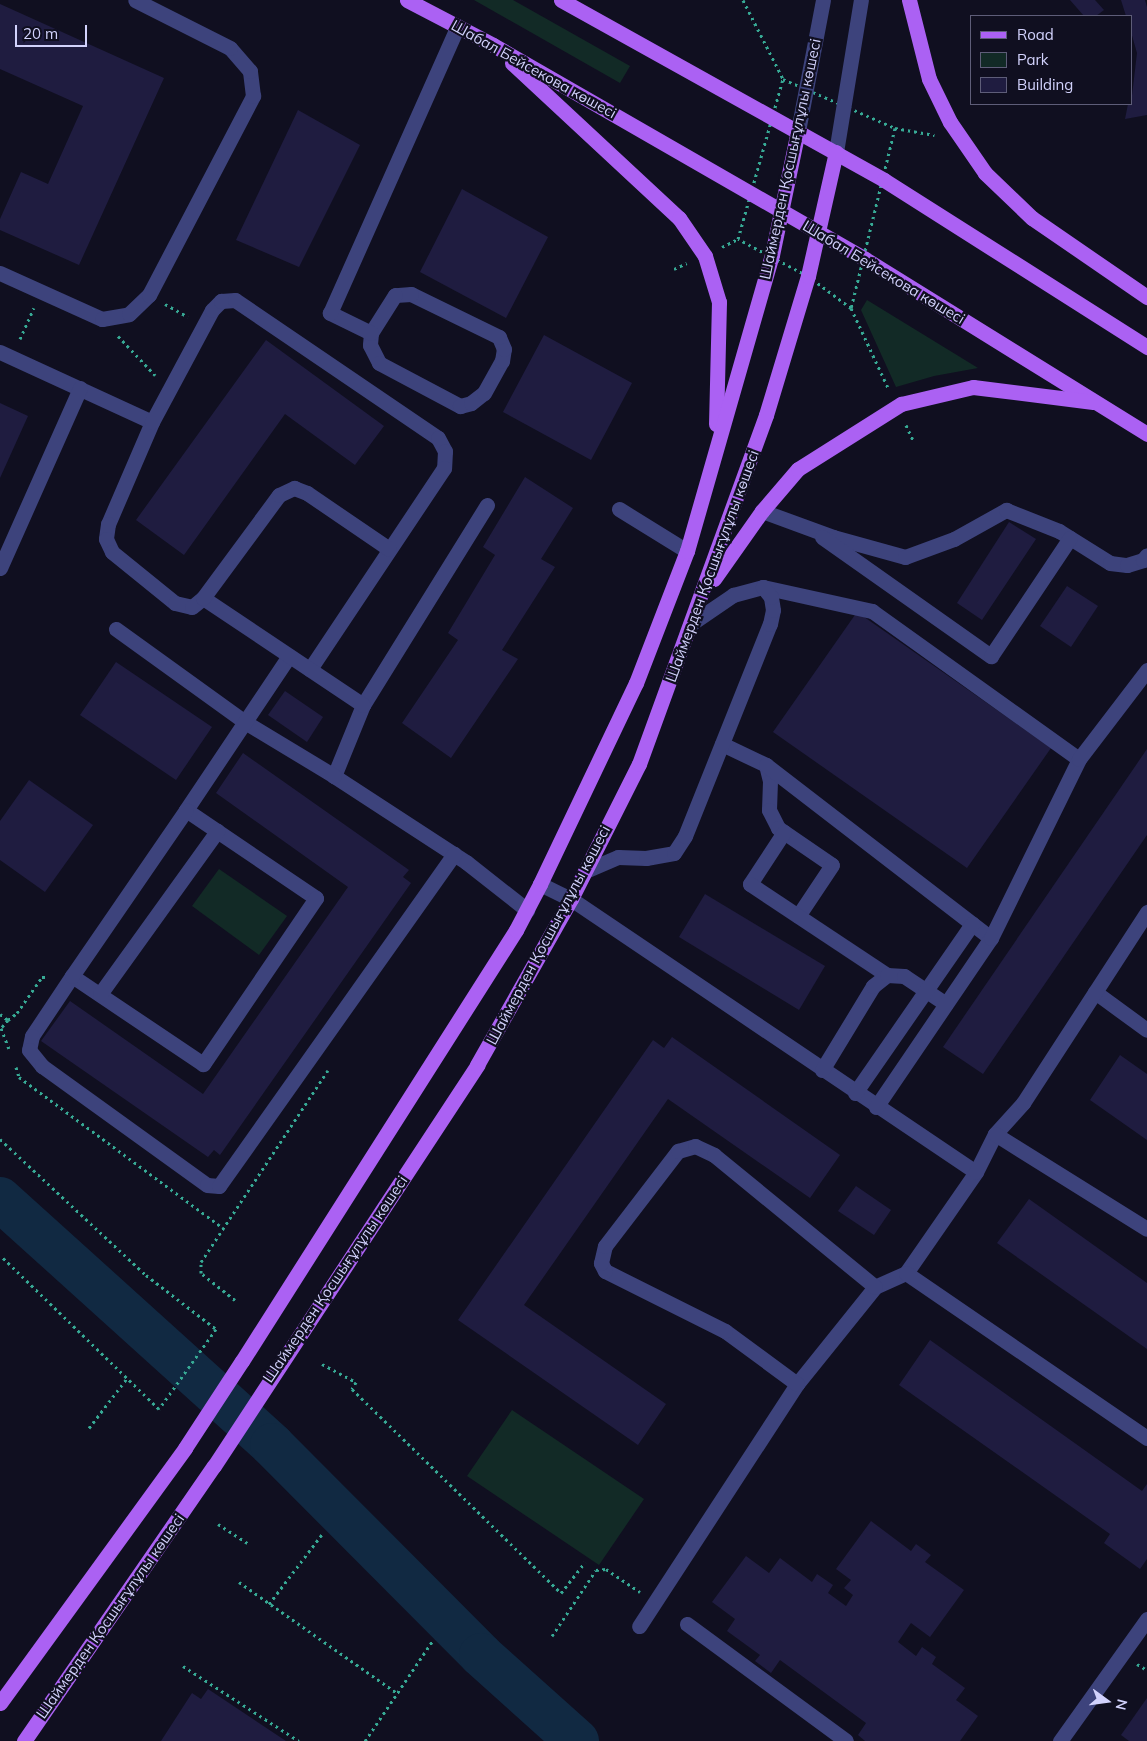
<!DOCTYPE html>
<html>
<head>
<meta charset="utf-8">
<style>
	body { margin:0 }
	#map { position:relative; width:1147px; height:1741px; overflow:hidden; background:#100f20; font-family:Mulish,sans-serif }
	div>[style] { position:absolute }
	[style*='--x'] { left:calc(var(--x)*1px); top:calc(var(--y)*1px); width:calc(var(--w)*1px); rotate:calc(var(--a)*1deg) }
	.green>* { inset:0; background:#122a26 }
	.river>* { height:44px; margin:-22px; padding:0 22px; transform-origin:22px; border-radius:22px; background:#112942 }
	.building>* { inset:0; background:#1f1c40 }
	.path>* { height:3px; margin-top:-1.5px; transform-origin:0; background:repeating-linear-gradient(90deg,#37aa95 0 2.5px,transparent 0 6.5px) }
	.minor>* { height:15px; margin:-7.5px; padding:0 7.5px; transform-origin:7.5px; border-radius:7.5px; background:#3d437c }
	.major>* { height:15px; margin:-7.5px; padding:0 7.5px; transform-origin:7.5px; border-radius:7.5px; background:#ab61f3 }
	span { translate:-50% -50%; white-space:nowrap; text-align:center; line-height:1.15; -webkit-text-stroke:4.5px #100f20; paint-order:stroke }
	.street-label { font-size:15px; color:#d2d2fc }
	.legend { position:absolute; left:970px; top:15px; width:162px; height:90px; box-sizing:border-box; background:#100f20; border:1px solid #5e5d78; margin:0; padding:6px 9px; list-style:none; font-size:15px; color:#d2d2fc }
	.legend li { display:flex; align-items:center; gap:10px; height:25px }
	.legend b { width:25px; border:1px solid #5e5d78 }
	.north { position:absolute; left:1082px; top:1676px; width:50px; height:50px; -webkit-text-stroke:4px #100f20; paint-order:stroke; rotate:104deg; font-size:14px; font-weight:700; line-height:20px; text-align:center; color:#d2d2fc }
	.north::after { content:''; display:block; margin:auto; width:18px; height:22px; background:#d2d2fc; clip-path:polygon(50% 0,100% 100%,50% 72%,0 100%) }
	.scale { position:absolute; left:15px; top:25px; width:72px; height:22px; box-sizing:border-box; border:2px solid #d2d2fc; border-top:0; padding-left:6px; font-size:15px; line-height:18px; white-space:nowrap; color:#d2d2fc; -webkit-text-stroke:4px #100f20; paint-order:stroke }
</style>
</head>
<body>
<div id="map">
	<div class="green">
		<div style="clip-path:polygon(474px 0,513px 0,630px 66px,620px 83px)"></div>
		<div style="clip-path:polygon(867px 300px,978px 368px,934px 376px,896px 387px,861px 310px)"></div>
		<div style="clip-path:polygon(219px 869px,287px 916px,259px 955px,192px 906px)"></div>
		<div style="clip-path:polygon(512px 1410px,644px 1499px,599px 1565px,467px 1476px)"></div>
	</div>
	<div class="river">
		<div style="--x:0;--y:1199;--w:367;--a:42.1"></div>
		<div style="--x:272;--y:1445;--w:296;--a:45.1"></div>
		<div style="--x:481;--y:1655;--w:129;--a:41.9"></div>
	</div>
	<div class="building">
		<div style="clip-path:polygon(1070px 0,1095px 0,1104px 10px,1096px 16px,1084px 16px)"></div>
		<div style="clip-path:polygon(1121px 0,1145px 0,1147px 7px,1147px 115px,1125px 119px,1128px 104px,1131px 104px,1137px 53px,1131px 32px,1131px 16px,1126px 16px)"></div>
		<div style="clip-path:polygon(0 4px,164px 78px,79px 265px,0 230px,0 219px,21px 172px,48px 184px,83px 106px,0 69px)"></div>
		<div style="clip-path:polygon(298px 110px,360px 145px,299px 267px,236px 240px)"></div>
		<div style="clip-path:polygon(462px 189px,548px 237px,506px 318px,420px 272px)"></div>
		<div style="clip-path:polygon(544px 335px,632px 383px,591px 460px,503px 412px)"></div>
		<div style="clip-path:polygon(266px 340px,384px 426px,355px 465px,285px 414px,184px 555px,136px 520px)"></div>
		<div style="clip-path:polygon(0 403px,28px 416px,0 478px)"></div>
		<div style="clip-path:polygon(525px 477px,573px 508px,541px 559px,555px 567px,502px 650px,518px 659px,451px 758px,402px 723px,458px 640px,448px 633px,495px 555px,483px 547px)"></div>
		<div style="clip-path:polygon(1009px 522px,1036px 539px,982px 620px,957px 603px)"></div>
		<div style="clip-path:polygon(1067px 586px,1098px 606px,1071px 647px,1040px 626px)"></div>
		<div style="clip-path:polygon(857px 612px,1051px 748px,967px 868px,773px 732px)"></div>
		<div style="clip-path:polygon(116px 662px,212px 727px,176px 780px,80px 715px)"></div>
		<div style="clip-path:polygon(285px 691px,323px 717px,307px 742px,268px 715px)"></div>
		<div style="clip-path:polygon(1147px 749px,1147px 835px,983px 1074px,943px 1047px)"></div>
		<div style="clip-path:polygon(243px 753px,409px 870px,403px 877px,411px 883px,220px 1155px,214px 1150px,208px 1157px,41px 1041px,70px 1001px,203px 1094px,348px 887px,216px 793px)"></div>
		<div style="clip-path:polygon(29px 780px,93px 825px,45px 892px,0 860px,0 821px)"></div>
		<div style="clip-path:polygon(705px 894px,825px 966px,799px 1010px,679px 937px)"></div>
		<div style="clip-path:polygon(672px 1037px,840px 1155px,810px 1198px,668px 1099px,524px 1305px,666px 1404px,638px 1445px,458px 1320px,653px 1040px,664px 1048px)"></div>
		<div style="clip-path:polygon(1120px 1055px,1147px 1074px,1147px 1140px,1090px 1100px)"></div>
		<div style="clip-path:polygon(856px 1186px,891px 1210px,874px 1235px,838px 1211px)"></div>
		<div style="clip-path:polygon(1029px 1199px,1147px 1283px,1147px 1349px,997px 1243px)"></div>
		<div style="clip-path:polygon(930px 1340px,1142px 1491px,1147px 1484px,1147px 1559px,1140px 1569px,1104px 1543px,1110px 1534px,899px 1385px)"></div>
		<div style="clip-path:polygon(871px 1521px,911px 1551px,916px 1544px,931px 1555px,925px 1562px,964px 1590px,930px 1637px,911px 1623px,898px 1642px,916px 1656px,922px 1647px,936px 1657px,932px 1664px,965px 1688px,956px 1700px,978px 1716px,960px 1741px,865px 1741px,858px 1735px,866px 1723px,780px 1660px,771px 1673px,755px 1661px,760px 1655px,727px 1631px,735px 1619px,712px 1602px,746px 1556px,769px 1573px,780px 1558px,812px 1582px,817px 1574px,833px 1585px,828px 1593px,846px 1606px,853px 1595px,844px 1588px,851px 1580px,836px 1569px)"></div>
		<div style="clip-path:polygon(208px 1689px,286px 1741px,161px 1741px,192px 1693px,201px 1699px)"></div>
		<div style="clip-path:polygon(1147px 1698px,1147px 1741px,1129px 1741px,1121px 1735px)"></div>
	</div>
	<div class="path">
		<div style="--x:743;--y:0;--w:89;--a:63.1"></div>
		<div style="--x:783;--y:79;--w:122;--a:23.6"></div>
		<div style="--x:895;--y:128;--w:185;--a:103.7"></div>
		<div style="--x:851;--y:308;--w:54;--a:-143.3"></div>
		<div style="--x:808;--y:276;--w:79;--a:-152.1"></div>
		<div style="--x:738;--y:239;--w:166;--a:-74.3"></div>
		<div style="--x:895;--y:128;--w:40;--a:10"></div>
		<div style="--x:722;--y:247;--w:18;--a:-27"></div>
		<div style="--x:674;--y:269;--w:14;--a:-25"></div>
		<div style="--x:165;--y:304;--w:26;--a:29"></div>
		<div style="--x:851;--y:308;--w:90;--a:65.1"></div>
		<div style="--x:118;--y:336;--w:54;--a:46.5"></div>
		<div style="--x:20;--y:339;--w:34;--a:-66"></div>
		<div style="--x:906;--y:425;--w:17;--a:65"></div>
		<div style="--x:0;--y:1014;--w:10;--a:37"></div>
		<div style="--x:8;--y:1020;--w:11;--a:-38"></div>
		<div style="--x:17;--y:1013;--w:44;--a:-55.2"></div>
		<div style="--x:42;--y:977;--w:7;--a:0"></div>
		<div style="--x:8;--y:1020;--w:11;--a:131"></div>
		<div style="--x:1;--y:1028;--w:22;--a:69"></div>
		<div style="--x:16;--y:1067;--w:10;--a:73"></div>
		<div style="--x:19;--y:1077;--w:254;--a:36.5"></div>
		<div style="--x:0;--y:1139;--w:200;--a:43"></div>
		<div style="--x:146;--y:1275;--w:88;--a:37.6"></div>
		<div style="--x:216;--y:1329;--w:98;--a:125.5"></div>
		<div style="--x:159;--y:1409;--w:221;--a:-135.9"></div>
		<div style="--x:235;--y:1300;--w:43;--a:-141.5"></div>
		<div style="--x:201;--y:1273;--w:11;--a:-90"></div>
		<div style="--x:201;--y:1262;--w:230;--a:-56.5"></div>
		<div style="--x:322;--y:1364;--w:38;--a:28"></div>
		<div style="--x:356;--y:1382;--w:8;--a:120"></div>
		<div style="--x:352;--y:1389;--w:292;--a:44.3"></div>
		<div style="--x:561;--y:1593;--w:39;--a:-52"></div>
		<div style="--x:89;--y:1428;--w:64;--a:-52.6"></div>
		<div style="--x:218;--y:1524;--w:35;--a:33"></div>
		<div style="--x:239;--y:1582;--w:193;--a:35.1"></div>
		<div style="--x:269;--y:1604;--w:89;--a:-52.7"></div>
		<div style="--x:552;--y:1636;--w:79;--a:-56.3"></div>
		<div style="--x:596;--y:1570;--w:10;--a:-6"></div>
		<div style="--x:606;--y:1569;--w:41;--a:34.1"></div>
		<div style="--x:1137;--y:1664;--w:12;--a:31"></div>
		<div style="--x:183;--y:1666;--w:138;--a:32.9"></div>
		<div style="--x:365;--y:1741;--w:122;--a:-56"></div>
	</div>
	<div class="minor">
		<div style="--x:798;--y:131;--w:133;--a:-79.2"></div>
		<div style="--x:836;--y:152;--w:154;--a:-80.7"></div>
		<div style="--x:0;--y:273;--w:112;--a:24.3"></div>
		<div style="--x:102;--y:319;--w:27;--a:-10"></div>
		<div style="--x:129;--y:314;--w:28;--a:-44"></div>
		<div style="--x:149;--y:295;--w:225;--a:-62.4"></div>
		<div style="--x:253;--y:96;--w:25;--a:-97"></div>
		<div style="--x:250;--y:71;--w:30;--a:-131"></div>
		<div style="--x:230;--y:48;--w:106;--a:-153.2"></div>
		<div style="--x:371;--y:333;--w:12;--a:95"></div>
		<div style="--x:370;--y:345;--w:20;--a:63"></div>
		<div style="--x:379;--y:363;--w:92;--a:28"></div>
		<div style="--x:460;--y:406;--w:11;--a:-15"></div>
		<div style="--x:471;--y:403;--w:16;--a:-38"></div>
		<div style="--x:484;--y:393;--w:37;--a:-61"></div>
		<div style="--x:502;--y:361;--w:12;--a:-81"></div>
		<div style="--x:504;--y:349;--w:13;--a:-113"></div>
		<div style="--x:499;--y:337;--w:98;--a:-154"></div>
		<div style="--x:411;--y:294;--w:16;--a:176"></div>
		<div style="--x:395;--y:295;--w:45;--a:122.3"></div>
		<div style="--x:371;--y:333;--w:46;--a:-154"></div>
		<div style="--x:330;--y:313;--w:314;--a:-66"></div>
		<div style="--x:0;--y:352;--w:167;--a:24.7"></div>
		<div style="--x:152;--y:422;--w:111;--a:113.3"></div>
		<div style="--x:108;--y:524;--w:15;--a:98"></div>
		<div style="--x:106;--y:539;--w:14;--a:65"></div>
		<div style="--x:112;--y:552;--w:81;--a:39"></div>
		<div style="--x:175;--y:603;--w:17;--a:13"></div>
		<div style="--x:192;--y:607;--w:14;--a:-39"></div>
		<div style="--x:152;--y:422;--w:127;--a:-61.8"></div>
		<div style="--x:212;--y:310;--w:13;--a:-45"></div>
		<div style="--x:221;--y:301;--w:14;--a:-4"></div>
		<div style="--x:235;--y:300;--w:245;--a:34.2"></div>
		<div style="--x:438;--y:438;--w:15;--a:62"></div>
		<div style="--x:445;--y:451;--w:17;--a:93"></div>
		<div style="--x:444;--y:468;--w:242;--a:123.7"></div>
		<div style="--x:487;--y:505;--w:235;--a:121.8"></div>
		<div style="--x:363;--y:705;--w:77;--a:112.2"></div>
		<div style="--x:334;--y:776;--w:158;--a:33.1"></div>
		<div style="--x:466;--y:862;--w:78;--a:38.2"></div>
		<div style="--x:619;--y:509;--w:80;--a:31.7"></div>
		<div style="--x:762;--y:511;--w:76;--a:20.1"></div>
		<div style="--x:833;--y:537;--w:75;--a:15.5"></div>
		<div style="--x:905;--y:557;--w:52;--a:-20.2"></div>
		<div style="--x:954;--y:539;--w:60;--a:-29.1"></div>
		<div style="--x:1006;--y:510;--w:57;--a:21.6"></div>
		<div style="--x:1059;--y:531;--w:60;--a:32.1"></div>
		<div style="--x:1110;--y:563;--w:17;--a:7"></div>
		<div style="--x:1127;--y:565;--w:17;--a:-17"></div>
		<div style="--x:1143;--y:560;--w:6;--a:-51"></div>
		<div style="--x:822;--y:537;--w:207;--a:35.2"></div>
		<div style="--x:991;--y:656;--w:142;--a:-56.2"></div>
		<div style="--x:0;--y:568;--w:197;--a:-66"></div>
		<div style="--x:692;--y:623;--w:50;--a:-34.3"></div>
		<div style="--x:733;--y:595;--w:31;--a:-15"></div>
		<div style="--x:763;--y:587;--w:112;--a:12.4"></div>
		<div style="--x:872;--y:611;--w:254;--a:35.6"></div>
		<div style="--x:116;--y:629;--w:159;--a:35.8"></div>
		<div style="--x:245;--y:722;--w:104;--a:31.2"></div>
		<div style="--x:289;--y:656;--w:185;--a:123.8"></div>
		<div style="--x:186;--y:810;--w:157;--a:34.1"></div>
		<div style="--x:316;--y:898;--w:201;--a:124.2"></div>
		<div style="--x:203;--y:1064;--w:158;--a:-146.1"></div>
		<div style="--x:72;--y:976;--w:72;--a:123.7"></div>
		<div style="--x:32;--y:1036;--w:14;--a:102"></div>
		<div style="--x:29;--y:1050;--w:21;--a:51"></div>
		<div style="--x:42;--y:1066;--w:203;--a:35.8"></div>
		<div style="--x:207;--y:1185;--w:12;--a:5"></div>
		<div style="--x:219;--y:1186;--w:407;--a:-54.7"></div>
		<div style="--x:363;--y:705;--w:192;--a:-146.2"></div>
		<div style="--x:203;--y:598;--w:128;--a:-53.6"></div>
		<div style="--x:279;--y:495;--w:17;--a:-25"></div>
		<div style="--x:294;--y:488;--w:14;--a:21"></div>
		<div style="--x:307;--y:493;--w:99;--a:34.3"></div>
		<div style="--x:722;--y:744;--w:49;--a:25.5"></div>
		<div style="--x:766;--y:765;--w:16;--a:76"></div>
		<div style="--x:770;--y:781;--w:29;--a:92"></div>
		<div style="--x:769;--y:810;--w:20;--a:63"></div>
		<div style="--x:778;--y:828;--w:65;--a:34.4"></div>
		<div style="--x:832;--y:865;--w:61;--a:123.7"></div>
		<div style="--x:766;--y:765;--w:284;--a:37.6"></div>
		<div style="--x:784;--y:832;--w:62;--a:123.2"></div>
		<div style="--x:750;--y:884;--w:164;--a:33.6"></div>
		<div style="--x:585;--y:871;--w:36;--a:-23"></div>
		<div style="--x:618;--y:857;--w:28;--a:2"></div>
		<div style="--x:646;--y:858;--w:28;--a:-10"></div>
		<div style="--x:674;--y:853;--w:20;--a:-57"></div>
		<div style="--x:685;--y:836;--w:228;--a:-68.2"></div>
		<div style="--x:770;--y:624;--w:14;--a:-78"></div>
		<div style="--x:773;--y:610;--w:13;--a:-99"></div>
		<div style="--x:771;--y:597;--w:13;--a:-129"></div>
		<div style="--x:540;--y:884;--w:34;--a:26"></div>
		<div style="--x:571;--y:899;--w:488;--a:34"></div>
		<div style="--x:976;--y:1172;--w:123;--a:124.7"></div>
		<div style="--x:906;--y:1273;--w:34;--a:156"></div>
		<div style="--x:875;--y:1287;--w:124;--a:128.8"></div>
		<div style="--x:797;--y:1384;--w:289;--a:123.1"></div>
		<div style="--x:72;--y:976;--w:201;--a:-55.5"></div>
		<div style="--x:1095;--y:992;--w:64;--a:36.2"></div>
		<div style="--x:100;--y:994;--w:201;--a:-54.3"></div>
		<div style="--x:822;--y:1070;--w:98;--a:-58.7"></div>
		<div style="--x:873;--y:986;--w:18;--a:-38"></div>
		<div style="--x:887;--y:975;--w:17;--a:3"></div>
		<div style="--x:904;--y:976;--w:50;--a:33.7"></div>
		<div style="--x:855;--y:1093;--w:206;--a:-55.3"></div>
		<div style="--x:876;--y:1107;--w:204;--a:-55.8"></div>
		<div style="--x:991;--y:938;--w:199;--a:-63.8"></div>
		<div style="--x:1079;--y:759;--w:112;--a:-52.6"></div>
		<div style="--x:995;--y:1134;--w:42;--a:-47.9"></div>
		<div style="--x:1023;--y:1103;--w:228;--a:-57"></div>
		<div style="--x:976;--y:1172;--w:42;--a:-63.4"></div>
		<div style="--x:995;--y:1134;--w:179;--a:32"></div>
		<div style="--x:906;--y:1273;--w:292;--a:34.4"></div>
		<div style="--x:797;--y:1384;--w:89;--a:-143.6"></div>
		<div style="--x:725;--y:1331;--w:134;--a:-153.4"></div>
		<div style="--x:605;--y:1271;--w:9;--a:-117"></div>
		<div style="--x:601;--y:1263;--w:17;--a:-77"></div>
		<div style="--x:605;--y:1246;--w:120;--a:-52.5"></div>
		<div style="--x:678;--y:1151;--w:18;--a:-16"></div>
		<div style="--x:695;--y:1146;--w:21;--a:25"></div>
		<div style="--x:714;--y:1155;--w:208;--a:39.3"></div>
		<div style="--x:687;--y:1624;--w:197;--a:36.3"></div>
		<div style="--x:1060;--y:1741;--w:150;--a:-54.5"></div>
	</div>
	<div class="major">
		<div style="--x:407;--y:0;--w:97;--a:27.6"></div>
		<div style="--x:493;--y:45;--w:429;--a:29.9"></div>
		<div style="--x:865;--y:259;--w:332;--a:31.8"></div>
		<div style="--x:561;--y:0;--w:370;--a:29.1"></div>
		<div style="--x:884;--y:180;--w:312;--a:32.4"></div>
		<div style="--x:909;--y:0;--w:81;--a:75.8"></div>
		<div style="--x:929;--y:79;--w:48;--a:64"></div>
		<div style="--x:950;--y:122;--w:62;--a:55.5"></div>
		<div style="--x:985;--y:173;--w:65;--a:43.8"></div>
		<div style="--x:1032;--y:218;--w:140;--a:34.5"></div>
		<div style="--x:512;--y:63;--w:228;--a:42.9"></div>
		<div style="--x:679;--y:218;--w:46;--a:55.6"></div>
		<div style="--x:705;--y:256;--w:48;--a:73.1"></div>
		<div style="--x:719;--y:302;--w:122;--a:91.4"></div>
		<div style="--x:714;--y:579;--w:83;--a:-54.8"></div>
		<div style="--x:762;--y:511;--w:55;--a:-49.4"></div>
		<div style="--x:798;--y:469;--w:122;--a:-32.3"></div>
		<div style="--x:901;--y:404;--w:74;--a:-13.3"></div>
		<div style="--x:973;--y:387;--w:121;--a:7.1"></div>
		<div style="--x:0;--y:1703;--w:315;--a:-54"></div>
		<div style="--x:185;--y:1448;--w:104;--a:-56.8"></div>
		<div style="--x:242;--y:1361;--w:511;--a:-57.55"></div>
		<div style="--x:516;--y:930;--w:52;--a:-62.4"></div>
		<div style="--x:540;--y:884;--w:223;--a:-64.5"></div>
		<div style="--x:636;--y:683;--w:142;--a:-68.9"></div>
		<div style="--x:687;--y:551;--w:308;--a:-74"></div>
		<div style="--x:772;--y:255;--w:127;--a:-78.2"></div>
		<div style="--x:24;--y:1741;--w:334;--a:-55.4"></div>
		<div style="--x:214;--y:1466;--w:480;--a:-56.7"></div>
		<div style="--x:477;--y:1065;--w:191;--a:-60.5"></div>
		<div style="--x:571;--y:899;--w:151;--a:-63.3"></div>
		<div style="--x:639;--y:764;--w:371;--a:-70"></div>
		<div style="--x:766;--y:415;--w:145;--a:-73.2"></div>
		<div style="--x:808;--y:276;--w:127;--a:-77.3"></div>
	</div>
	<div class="street-label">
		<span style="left:534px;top:69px;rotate:29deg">Шабал Бейсекова көшесі</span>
		<span style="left:790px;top:159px;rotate:-78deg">Шаймерден Қосшығұлұлы көшесі</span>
		<span style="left:884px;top:272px;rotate:31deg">Шабал Бейсекова көшесі</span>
		<span style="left:712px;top:566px;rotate:-70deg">Шаймерден Қосшығұлұлы көшесі</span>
		<span style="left:548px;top:935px;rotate:-62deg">Шаймерден Қосшығұлұлы көшесі</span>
		<span style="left:335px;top:1279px;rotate:-56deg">Шаймерден Қосшығұлұлы көшесі</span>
		<span style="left:110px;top:1616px;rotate:-55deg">Шаймерден Қосшығұлұлы көшесі</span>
	</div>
	<ul class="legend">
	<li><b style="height:6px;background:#ab61f3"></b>Road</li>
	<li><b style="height:14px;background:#122a26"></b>Park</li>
	<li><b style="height:14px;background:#1f1c40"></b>Building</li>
	</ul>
	<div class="north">N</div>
	<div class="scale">20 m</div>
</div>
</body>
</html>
